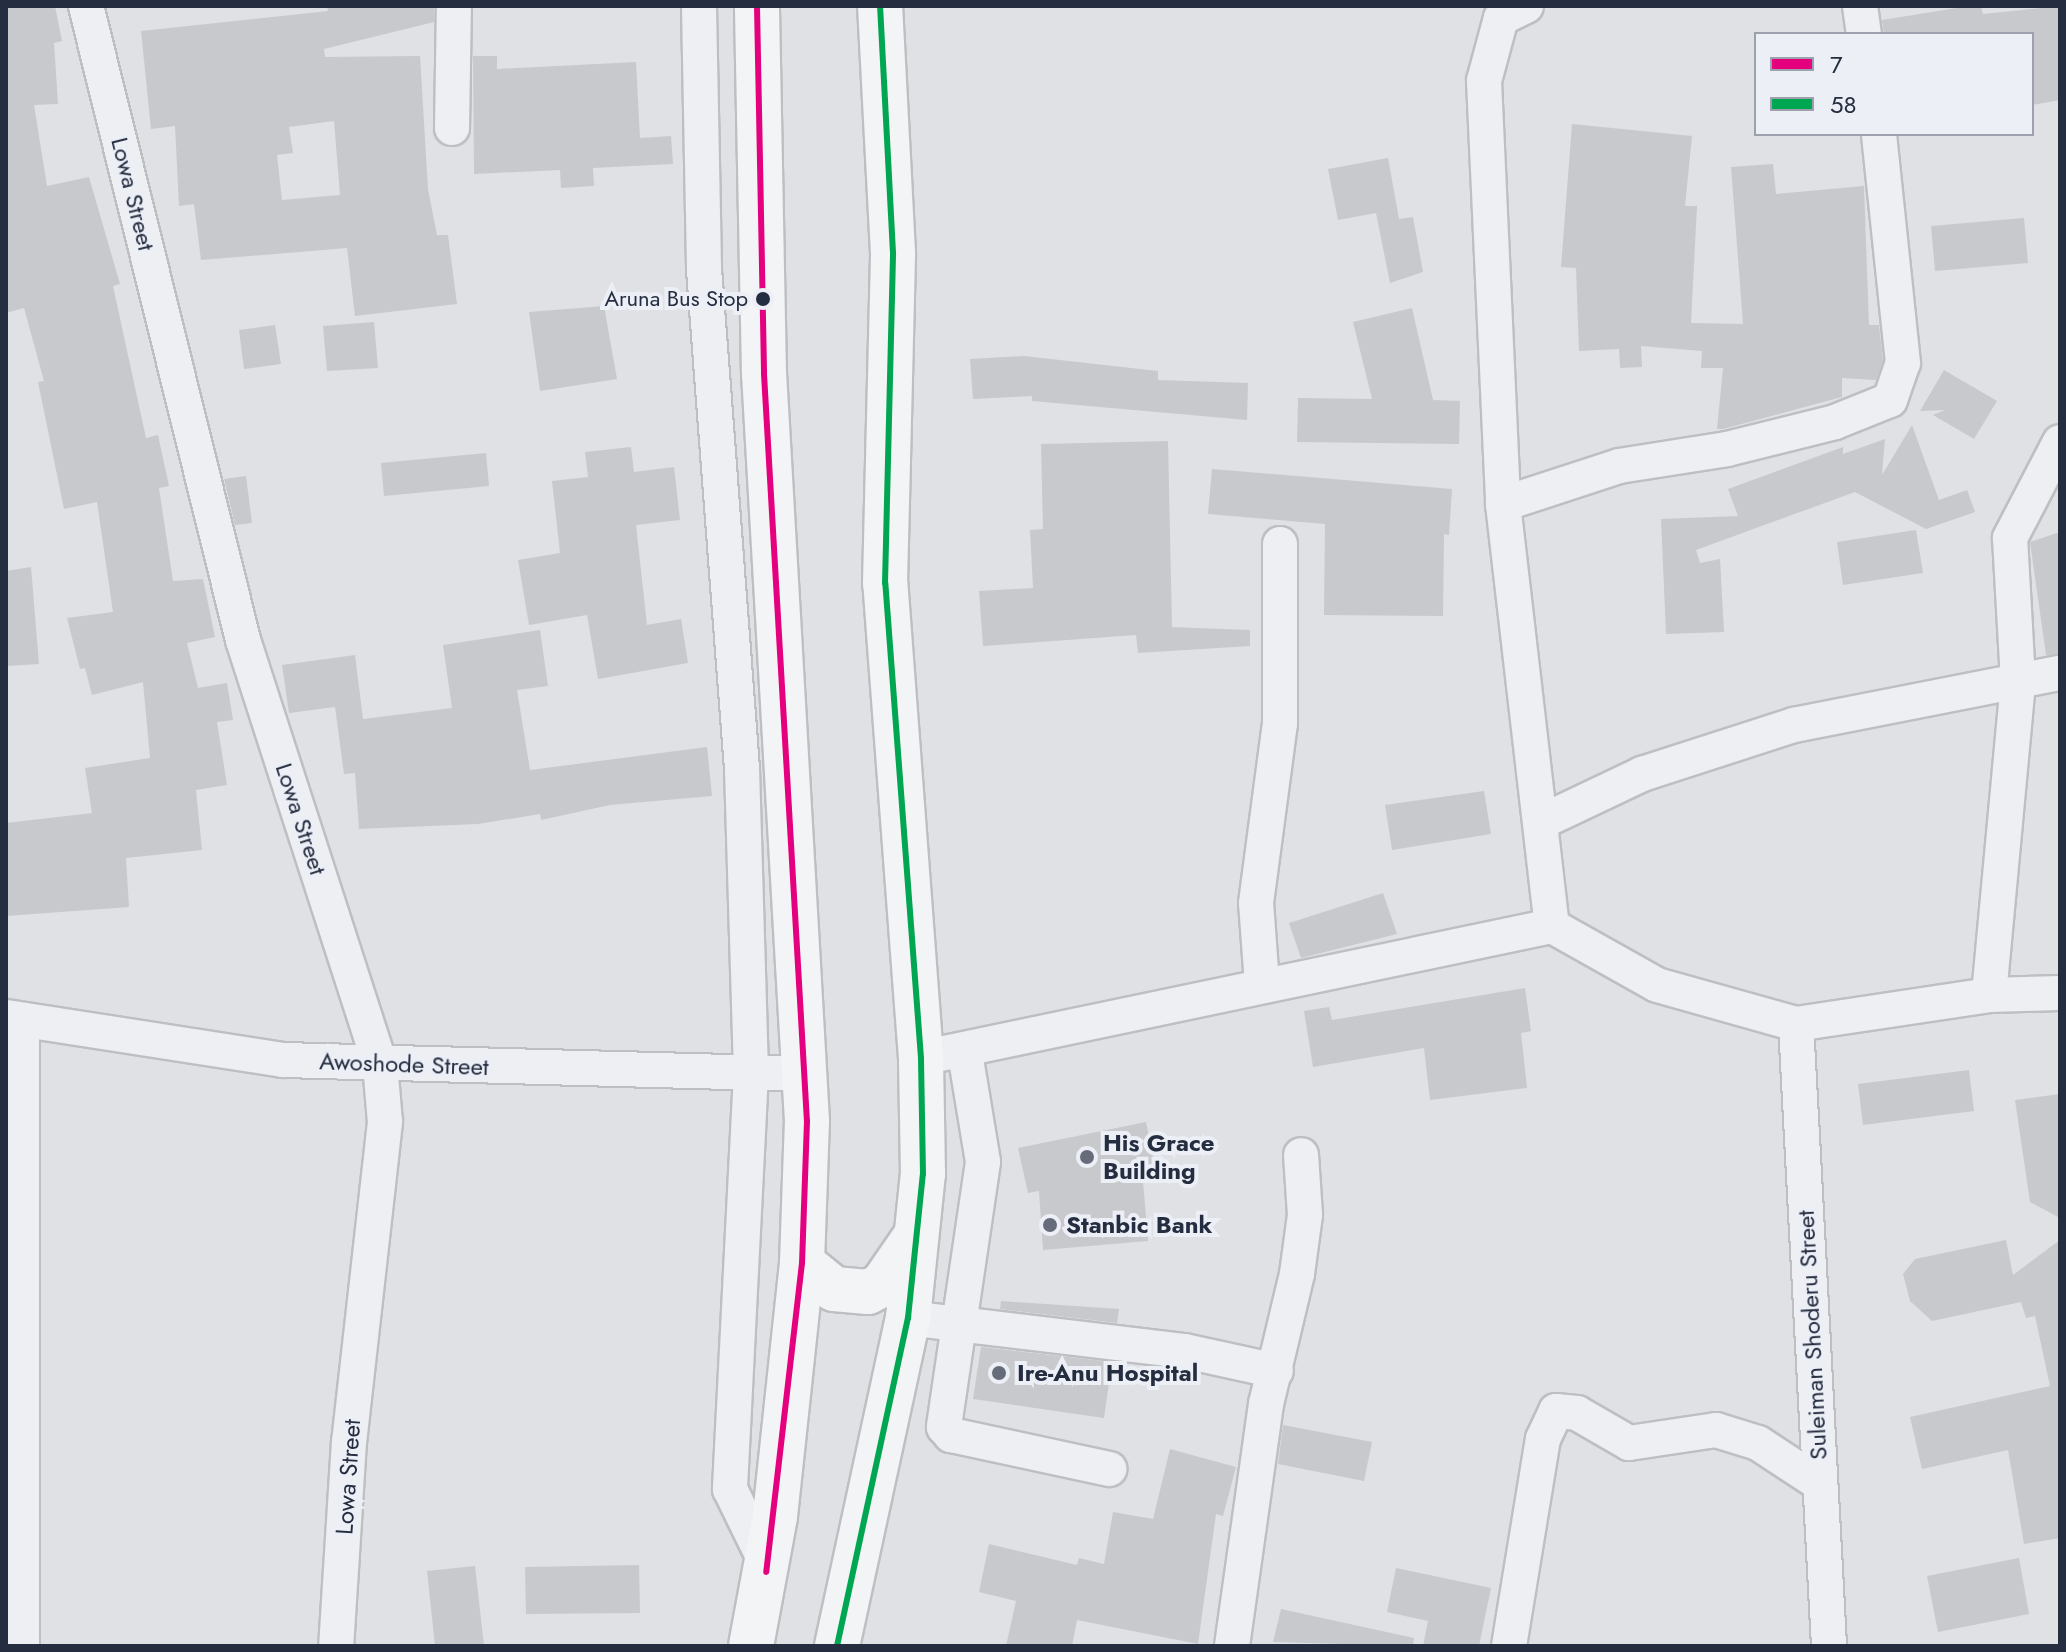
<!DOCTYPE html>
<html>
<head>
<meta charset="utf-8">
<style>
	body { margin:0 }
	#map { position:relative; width:2066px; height:1652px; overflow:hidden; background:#dfe1e5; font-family:Jost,sans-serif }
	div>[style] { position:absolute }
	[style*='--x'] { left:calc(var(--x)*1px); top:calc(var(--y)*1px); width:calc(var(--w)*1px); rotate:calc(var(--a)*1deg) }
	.building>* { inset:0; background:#c7c9cd }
	.roads { filter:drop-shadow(2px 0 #bdbfc3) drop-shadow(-2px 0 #bdbfc3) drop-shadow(0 2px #bdbfc3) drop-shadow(0 -2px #bdbfc3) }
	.minor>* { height:34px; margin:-17px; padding:0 17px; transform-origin:17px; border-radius:17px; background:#eeeff2 }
	.trunk>* { height:44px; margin:-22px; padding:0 22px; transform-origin:22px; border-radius:22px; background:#f3f4f5 }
	.bus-1>* { height:6px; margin:-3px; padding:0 3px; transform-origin:3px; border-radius:3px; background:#e5007d }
	.bus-2>* { height:6px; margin:-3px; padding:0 3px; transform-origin:3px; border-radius:3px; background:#00a651 }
	.dots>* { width:22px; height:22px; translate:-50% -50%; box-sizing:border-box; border:4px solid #eceff6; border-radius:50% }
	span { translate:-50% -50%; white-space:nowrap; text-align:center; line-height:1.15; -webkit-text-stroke:8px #eceff6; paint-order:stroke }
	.bus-label { font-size:22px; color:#252d40 }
	.right { translate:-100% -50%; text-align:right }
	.street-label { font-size:24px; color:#252d40 }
	.poi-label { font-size:24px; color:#252d40; font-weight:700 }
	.left { translate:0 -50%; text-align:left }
	.frame { position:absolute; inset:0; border:8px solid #252d40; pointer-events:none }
	.legend { position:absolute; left:1754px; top:32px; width:280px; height:104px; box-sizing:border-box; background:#eceff6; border:2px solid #9ca1ad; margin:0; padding:10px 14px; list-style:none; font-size:24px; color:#252d40 }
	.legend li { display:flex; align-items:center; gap:16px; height:40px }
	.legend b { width:40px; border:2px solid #9ca1ad }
</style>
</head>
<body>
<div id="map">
	<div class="building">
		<div style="clip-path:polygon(6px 6px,55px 6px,62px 41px,54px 43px,58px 104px,34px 105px,47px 186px,89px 177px,120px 284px,113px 286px,146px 438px,158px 435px,169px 486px,159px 488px,173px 581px,203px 579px,215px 637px,187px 643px,198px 688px,227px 683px,233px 720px,217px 722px,227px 785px,196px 790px,202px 850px,126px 858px,129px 907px,6px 916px,6px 823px,92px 813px,85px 768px,150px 758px,143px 682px,92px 695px,85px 668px,80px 669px,67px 618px,113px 612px,97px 502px,64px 509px,38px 382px,44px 381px,24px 308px,6px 313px)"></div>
		<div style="clip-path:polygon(evenodd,327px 6px,434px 6px,434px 22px,324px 49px,325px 57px,420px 56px,428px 189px,437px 235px,448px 235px,457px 304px,355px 316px,347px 248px,201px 260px,194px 204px,179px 206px,175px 126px,151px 129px,141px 31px,328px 11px,327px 6px,334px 121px,340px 195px,282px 200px,277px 155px,293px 153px,289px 127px,334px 121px)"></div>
		<div style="clip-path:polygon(1969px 6px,1981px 6px,1983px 14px,2060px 6px,2060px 100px,2032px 105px,2032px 34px,1884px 34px,1882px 20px)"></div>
		<div style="clip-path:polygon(473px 56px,497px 56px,497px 69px,636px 62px,640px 138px,671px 136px,673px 164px,593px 168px,594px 186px,561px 188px,560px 170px,474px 174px)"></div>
		<div style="clip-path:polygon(1572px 124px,1692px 136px,1685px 206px,1697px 206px,1691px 323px,1743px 324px,1731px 167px,1773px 164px,1776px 194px,1864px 186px,1869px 325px,1879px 325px,1883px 361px,1876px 380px,1842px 378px,1842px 397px,1723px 429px,1717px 429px,1723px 368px,1701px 368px,1702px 351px,1641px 346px,1642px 367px,1620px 368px,1619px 349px,1579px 351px,1576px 268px,1561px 267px)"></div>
		<div style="clip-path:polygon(1388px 158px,1399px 219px,1413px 217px,1423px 272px,1390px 283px,1376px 213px,1338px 220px,1328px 169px)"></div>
		<div style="clip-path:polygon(2024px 218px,2028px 263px,1935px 271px,1931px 226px)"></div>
		<div style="clip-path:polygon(604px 306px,617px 379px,540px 391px,529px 312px)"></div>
		<div style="clip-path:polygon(1412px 308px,1433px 400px,1460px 401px,1459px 444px,1297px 442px,1298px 398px,1372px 399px,1353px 322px)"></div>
		<div style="clip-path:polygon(374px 322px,378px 368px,327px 371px,323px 326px)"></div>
		<div style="clip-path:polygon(275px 325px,281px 364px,244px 369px,239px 330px)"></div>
		<div style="clip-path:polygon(1024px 356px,1158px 371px,1158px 380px,1248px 383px,1247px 420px,1032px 401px,1032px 396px,973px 399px,970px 359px)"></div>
		<div style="clip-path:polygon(1944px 370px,1997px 401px,1974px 439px,1933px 415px,1945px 410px,1920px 411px)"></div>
		<div style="clip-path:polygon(1912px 425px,1939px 500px,1967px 490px,1975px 512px,1926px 529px,1855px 492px,1696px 550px,1700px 563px,1720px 559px,1724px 632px,1666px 634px,1661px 519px,1738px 516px,1728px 489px,1843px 447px,1843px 454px,1885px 439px,1882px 475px)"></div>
		<div style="clip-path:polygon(1168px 441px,1172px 627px,1250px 630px,1250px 646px,1138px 653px,1136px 635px,983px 646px,979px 591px,1033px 588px,1030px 530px,1043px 529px,1041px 444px)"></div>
		<div style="clip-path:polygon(631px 447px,634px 472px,674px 467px,680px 520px,636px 525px,647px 625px,681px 619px,688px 663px,598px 679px,587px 615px,529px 625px,518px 560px,560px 553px,552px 481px,588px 477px,585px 452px)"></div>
		<div style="clip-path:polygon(486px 453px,489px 486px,384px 496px,381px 463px)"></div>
		<div style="clip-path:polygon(1212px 469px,1452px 489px,1449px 535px,1444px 534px,1443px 616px,1324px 615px,1325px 524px,1208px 514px)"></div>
		<div style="clip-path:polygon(246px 476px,252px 523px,235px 525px,224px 479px)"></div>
		<div style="clip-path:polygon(1916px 530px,1923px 573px,1843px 585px,1837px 542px)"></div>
		<div style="clip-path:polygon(2060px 532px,2060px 654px,2046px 655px,2030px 542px)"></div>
		<div style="clip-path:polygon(31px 567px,39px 664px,6px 666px,6px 571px)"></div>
		<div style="clip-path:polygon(540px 630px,548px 686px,517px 690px,530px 770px,707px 747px,712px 796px,610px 805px,541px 820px,540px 814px,478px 824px,359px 829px,355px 773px,344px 774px,335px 707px,289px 713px,282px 665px,355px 655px,363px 719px,452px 708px,443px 645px)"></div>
		<div style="clip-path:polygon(1484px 791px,1491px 834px,1392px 850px,1385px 805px)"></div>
		<div style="clip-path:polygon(1383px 893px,1397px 934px,1301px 958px,1289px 923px)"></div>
		<div style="clip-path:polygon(1525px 988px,1531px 1031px,1521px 1033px,1527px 1088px,1430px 1100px,1424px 1048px,1313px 1067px,1304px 1011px,1329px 1007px,1332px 1020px)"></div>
		<div style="clip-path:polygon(1969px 1070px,1974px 1111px,1863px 1125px,1858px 1084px)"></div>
		<div style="clip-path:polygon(2060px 1094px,2060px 1218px,2030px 1202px,2015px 1100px)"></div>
		<div style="clip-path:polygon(1146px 1122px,1155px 1166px,1142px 1169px,1148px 1241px,1043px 1250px,1039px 1191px,1028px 1193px,1018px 1148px)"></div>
		<div style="clip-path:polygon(2006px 1240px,2013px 1275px,2060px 1240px,2060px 1538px,2024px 1544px,2008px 1450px,1922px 1469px,1910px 1417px,2050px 1386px,2035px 1316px,2026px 1318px,2021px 1302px,1932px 1321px,1910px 1301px,1903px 1274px,1915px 1259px)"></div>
		<div style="clip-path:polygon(1001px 1301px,1119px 1309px,1117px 1323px,1000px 1309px)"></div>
		<div style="clip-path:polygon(981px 1347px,1112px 1362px,1104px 1418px,973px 1399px)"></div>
		<div style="clip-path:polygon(1283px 1425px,1372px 1442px,1364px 1481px,1278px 1464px)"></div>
		<div style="clip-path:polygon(1170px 1449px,1236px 1467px,1223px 1516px,1216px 1514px,1198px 1644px,1077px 1620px,1072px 1646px,1006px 1646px,1016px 1601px,979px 1592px,989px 1544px,1077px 1565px,1079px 1558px,1104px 1564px,1113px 1512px,1153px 1519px)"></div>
		<div style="clip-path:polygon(2019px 1558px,2029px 1614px,1938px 1632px,1927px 1576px)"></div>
		<div style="clip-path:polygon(639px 1565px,640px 1613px,526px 1614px,525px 1567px)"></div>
		<div style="clip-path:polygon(475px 1566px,484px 1646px,435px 1646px,427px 1571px)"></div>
		<div style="clip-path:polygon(1396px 1568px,1491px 1588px,1479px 1646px,1423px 1646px,1428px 1621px,1387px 1612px)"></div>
		<div style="clip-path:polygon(1281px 1609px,1414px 1638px,1413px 1646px,1273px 1642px)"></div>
	</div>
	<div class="roads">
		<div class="minor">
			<div style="--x:86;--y:6;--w:653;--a:76.09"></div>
			<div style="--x:243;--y:640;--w:446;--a:72.1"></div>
			<div style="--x:380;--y:1064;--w:58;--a:85.1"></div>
			<div style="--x:385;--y:1122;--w:322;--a:96.4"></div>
			<div style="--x:349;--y:1442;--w:204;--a:93.6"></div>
			<div style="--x:699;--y:6;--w:263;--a:88.9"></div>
			<div style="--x:704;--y:269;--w:501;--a:85.65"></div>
			<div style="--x:742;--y:769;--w:304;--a:88.3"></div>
			<div style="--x:751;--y:1073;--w:417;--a:92.9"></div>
			<div style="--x:730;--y:1489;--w:85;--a:64"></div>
			<div style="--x:1526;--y:6;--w:28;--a:154"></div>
			<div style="--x:1501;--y:18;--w:65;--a:105.1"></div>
			<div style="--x:1484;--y:81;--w:423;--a:87.4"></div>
			<div style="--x:1503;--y:504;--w:425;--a:83.4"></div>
			<div style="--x:1860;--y:6;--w:28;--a:82"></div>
			<div style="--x:452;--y:128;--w:122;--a:-89.1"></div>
			<div style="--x:1503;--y:504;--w:122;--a:-18.1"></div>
			<div style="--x:1619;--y:466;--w:109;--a:-8.9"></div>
			<div style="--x:1727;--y:449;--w:111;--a:-14"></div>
			<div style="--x:1835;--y:422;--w:59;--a:-21.8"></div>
			<div style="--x:1890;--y:400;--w:39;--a:-71"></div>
			<div style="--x:1903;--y:363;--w:230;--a:-96"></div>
			<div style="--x:1543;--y:821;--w:110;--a:-25.4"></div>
			<div style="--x:1642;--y:774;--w:160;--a:-17.9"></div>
			<div style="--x:1794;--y:725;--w:271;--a:-11.1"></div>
			<div style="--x:1262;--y:984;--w:81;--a:-94.2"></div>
			<div style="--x:1256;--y:903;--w:181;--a:-82.4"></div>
			<div style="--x:1280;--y:724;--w:180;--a:-90"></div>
			<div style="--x:1989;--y:995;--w:315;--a:-84.7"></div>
			<div style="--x:2018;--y:681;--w:143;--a:-93.2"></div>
			<div style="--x:2010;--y:538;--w:108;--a:-62.5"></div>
			<div style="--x:6;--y:1017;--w:280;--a:8.8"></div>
			<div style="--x:283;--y:1060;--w:522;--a:1.54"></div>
			<div style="--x:1796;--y:1024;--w:623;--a:86.96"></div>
			<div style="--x:965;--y:1053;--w:110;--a:80.6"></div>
			<div style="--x:983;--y:1162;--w:268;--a:98.4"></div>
			<div style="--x:944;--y:1427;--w:11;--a:49"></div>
			<div style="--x:951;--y:1435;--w:162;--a:12.1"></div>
			<div style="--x:921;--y:1058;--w:645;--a:-11.82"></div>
			<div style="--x:1552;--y:926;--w:120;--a:29.3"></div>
			<div style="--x:1657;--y:985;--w:144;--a:15.7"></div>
			<div style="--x:1796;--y:1024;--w:195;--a:-8.5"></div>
			<div style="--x:1989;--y:995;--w:71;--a:-1.6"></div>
			<div style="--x:908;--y:1318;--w:279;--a:6.8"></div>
			<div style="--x:1185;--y:1351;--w:93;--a:12.4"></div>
			<div style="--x:22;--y:1646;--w:625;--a:-90"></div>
			<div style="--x:1232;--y:1646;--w:244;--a:-82"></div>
			<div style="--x:1266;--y:1404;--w:134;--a:-76.6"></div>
			<div style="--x:1297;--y:1274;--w:60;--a:-82.3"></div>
			<div style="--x:1305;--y:1215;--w:60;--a:-93.8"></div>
			<div style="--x:1509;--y:1646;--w:210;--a:-80.7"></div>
			<div style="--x:1543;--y:1439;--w:31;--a:-65"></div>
			<div style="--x:1556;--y:1411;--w:21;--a:5"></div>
			<div style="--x:1577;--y:1413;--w:60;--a:30"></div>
			<div style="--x:1629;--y:1443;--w:88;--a:-8.5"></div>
			<div style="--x:1716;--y:1430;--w:44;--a:17.2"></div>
			<div style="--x:1758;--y:1443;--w:73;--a:33.3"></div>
		</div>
		<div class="trunk">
			<div style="--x:802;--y:1263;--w:41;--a:39.1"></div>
			<div style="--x:834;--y:1289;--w:34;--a:5"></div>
			<div style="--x:868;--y:1292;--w:16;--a:-27"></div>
			<div style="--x:882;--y:1285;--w:58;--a:-55.5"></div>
			<div style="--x:751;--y:1646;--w:132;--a:-79.5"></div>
			<div style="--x:775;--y:1516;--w:254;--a:-83.9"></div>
			<div style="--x:802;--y:1263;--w:142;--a:-88"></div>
			<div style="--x:807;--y:1121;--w:748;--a:-93.29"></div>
			<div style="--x:764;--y:374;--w:368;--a:-91.1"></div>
			<div style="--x:837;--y:1646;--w:336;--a:-77.8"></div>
			<div style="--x:908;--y:1318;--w:145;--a:-84.1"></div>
			<div style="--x:923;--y:1174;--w:116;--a:-91"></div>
			<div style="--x:921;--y:1058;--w:476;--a:-94.3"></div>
			<div style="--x:885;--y:583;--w:330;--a:-88.6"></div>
			<div style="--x:893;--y:253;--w:247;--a:-93"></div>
		</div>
	</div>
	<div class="bus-1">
		<div style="--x:757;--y:6;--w:368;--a:88.9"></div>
		<div style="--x:764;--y:374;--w:748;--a:86.71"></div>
		<div style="--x:807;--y:1121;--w:142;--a:92"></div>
		<div style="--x:802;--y:1263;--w:311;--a:96.6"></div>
	</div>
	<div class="bus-2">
		<div style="--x:837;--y:1646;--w:336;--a:-77.8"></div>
		<div style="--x:908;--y:1318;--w:145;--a:-84.1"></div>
		<div style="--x:923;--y:1174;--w:116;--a:-91"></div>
		<div style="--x:921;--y:1058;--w:476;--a:-94.3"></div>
		<div style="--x:885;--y:583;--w:330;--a:-88.6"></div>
		<div style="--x:893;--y:253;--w:247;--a:-93"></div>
	</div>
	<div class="dots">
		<div style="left:763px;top:299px;background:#252d40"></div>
		<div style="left:1087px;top:1157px;background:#666c7a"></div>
		<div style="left:1050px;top:1225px;background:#666c7a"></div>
		<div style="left:999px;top:1373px;background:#666c7a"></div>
	</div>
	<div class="bus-label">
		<span class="right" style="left:748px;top:299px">Aruna Bus Stop</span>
	</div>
	<div class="street-label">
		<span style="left:133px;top:194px;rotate:76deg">Lowa Street</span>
		<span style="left:301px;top:819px;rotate:72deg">Lowa Street</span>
		<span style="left:404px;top:1064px;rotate:2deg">Awoshode Street</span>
		<span style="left:1812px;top:1335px;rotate:-93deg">Suleiman Shoderu Street</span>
		<span style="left:348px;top:1477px;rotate:-86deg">Lowa Street</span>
	</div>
	<div class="poi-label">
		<span class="left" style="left:1103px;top:1157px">His Grace<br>Building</span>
		<span class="left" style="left:1066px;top:1225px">Stanbic Bank</span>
		<span class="left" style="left:1017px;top:1373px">Ire-Anu Hospital</span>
	</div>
	<div class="frame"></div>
	<ul class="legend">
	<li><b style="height:10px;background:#e5007d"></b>7</li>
	<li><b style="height:10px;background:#00a651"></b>58</li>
	</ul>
</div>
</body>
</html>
